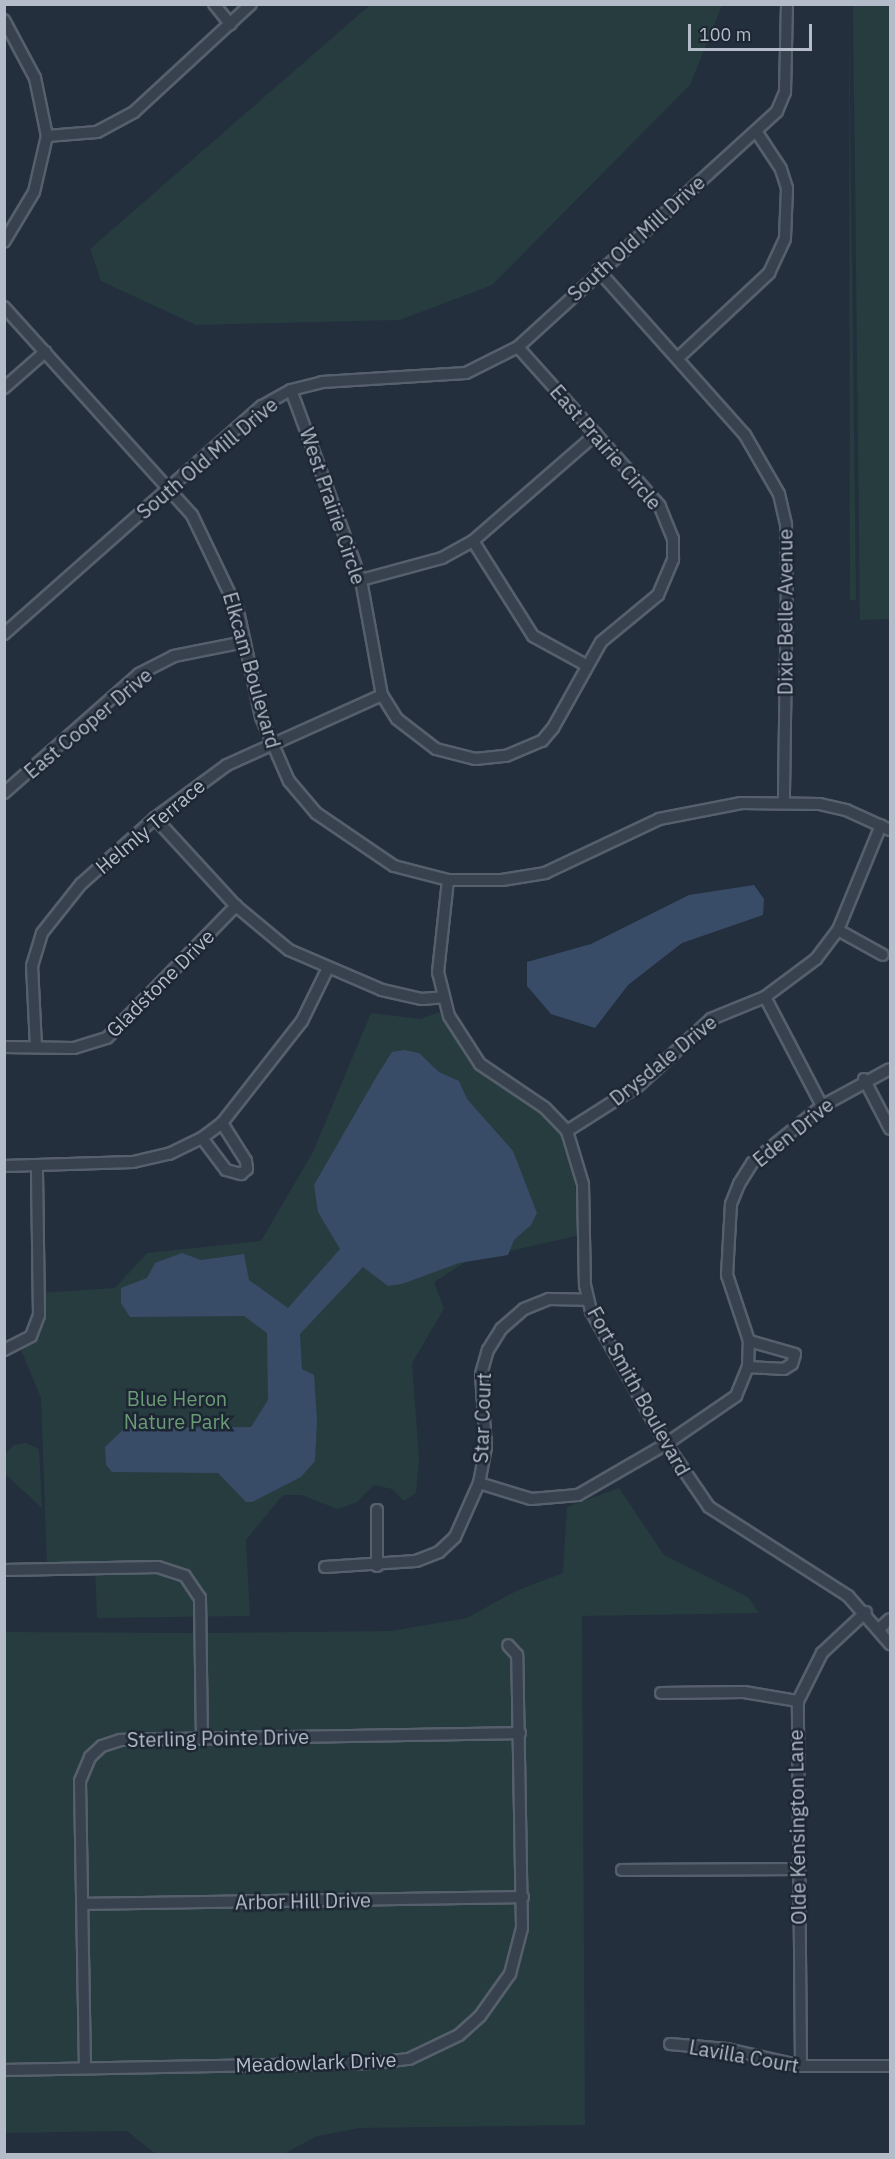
<!DOCTYPE html>
<html>
<head>
<meta charset="utf-8">
<style>
	body { margin:0 }
	#map { position:relative; width:895px; height:2159px; overflow:hidden; background:#242f3e; font-family:"IBM Plex Sans",sans-serif }
	div>[style] { position:absolute }
	[style*='--x'] { left:calc(var(--x)*1px); top:calc(var(--y)*1px); width:calc(var(--w)*1px); rotate:calc(var(--a)*1deg) }
	.green>* { inset:0; background:#263c3f }
	.water>* { inset:0; background:#394c67 }
	.roads { filter:drop-shadow(2px 0 #565f6c) drop-shadow(-2px 0 #565f6c) drop-shadow(0 2px #565f6c) drop-shadow(0 -2px #565f6c) }
	.minor>* { height:10px; margin:-5px; padding:0 5px; transform-origin:5px; border-radius:5px; background:#38414e }
	span { translate:-50% -50%; white-space:nowrap; text-align:center; line-height:1.15; -webkit-text-stroke:5px #1d2633; paint-order:stroke }
	.street-label { font-size:20px; color:#b4bcc9 }
	.park-label { font-size:20px; color:#6b9a76 }
	.frame { position:absolute; inset:0; border:6px solid #b4bcc9; pointer-events:none }
	.scale { position:absolute; left:688px; top:24px; width:124px; height:27px; box-sizing:border-box; border:3px solid #b4bcc9; border-top:0; padding-left:8px; font-size:18px; line-height:21px; white-space:nowrap; color:#b4bcc9; -webkit-text-stroke:4px #1d2633; paint-order:stroke }
</style>
</head>
<body>
<div id="map">
	<div class="green">
		<div style="clip-path:polygon(370px 5px,722px 5px,690px 85px,492px 285px,400px 320px,196px 325px,101px 281px,90px 249px)"></div>
		<div style="clip-path:polygon(853px 5px,890px 5px,890px 619px,860px 620px)"></div>
		<div style="clip-path:polygon(849px 17px,856px 600px,850px 600px)"></div>
		<div style="clip-path:polygon(440px 1012px,481px 1073px,537px 1108px,571px 1147px,580px 1235px,467px 1261px,434px 1282px,444px 1309px,412px 1363px,419px 1458px,416px 1493px,404px 1501px,392px 1489px,374px 1485px,357px 1502px,338px 1509px,301px 1495px,283px 1495px,246px 1540px,250px 1616px,97px 1618px,95px 1565px,47px 1565px,41px 1398px,21px 1350px,38px 1332px,39px 1293px,115px 1288px,147px 1253px,261px 1241px,313px 1152px,371px 1013px,420px 1019px)"></div>
		<div style="clip-path:polygon(26px 1443px,39px 1449px,42px 1508px,5px 1474px,6px 1453px,14px 1445px)"></div>
		<div style="clip-path:polygon(619px 1488px,664px 1555px,748px 1597px,759px 1613px,582px 1616px,585px 2125px,359px 2128px,317px 2136px,284px 2154px,156px 2154px,127px 2131px,5px 2133px,4px 2075px,409px 2063px,461px 2039px,483px 2019px,514px 1977px,527px 1929px,520px 1652px,508px 1638px,502px 1645px,513px 1657px,516px 1729px,206px 1733px,205px 1633px,391px 1631px,467px 1618px,516px 1591px,563px 1573px,567px 1507px)"></div>
		<div style="clip-path:polygon(4px 1632px,196px 1633px,198px 1733px,118px 1735px,87px 1754px,79px 1769px,80px 2063px,5px 2065px)"></div>
		<div style="clip-path:polygon(516px 1738px,519px 1893px,86px 1899px,85px 1782px,93px 1761px,104px 1750px,120px 1745px)"></div>
		<div style="clip-path:polygon(519px 1902px,518px 1927px,506px 1972px,477px 2013px,457px 2031px,408px 2054px,89px 2063px,86px 1908px)"></div>
	</div>
	<div class="water">
		<div style="clip-path:polygon(754px 885px,764px 899px,763px 915px,682px 943px,628px 985px,595px 1028px,551px 1014px,527px 986px,527px 962px,591px 944px,689px 895px)"></div>
		<div style="clip-path:polygon(404px 1050px,419px 1053px,439px 1072px,459px 1081px,467px 1099px,513px 1151px,537px 1213px,531px 1225px,514px 1240px,508px 1255px,459px 1263px,402px 1284px,388px 1286px,363px 1267px,300px 1334px,302px 1369px,314px 1375px,317px 1420px,315px 1461px,301px 1477px,252px 1502px,246px 1502px,218px 1473px,112px 1472px,106px 1465px,105px 1447px,125px 1428px,251px 1427px,268px 1400px,267px 1333px,244px 1316px,130px 1317px,121px 1303px,121px 1288px,147px 1278px,155px 1263px,182px 1253px,201px 1260px,244px 1254px,249px 1280px,288px 1308px,340px 1249px,318px 1212px,314px 1185px,378px 1074px,392px 1052px)"></div>
	</div>
	<div class="roads">
		<div class="minor">
			<div style="--x:214;--y:4;--w:26;--a:51"></div>
			<div style="--x:4;--y:20;--w:66;--a:61.9"></div>
			<div style="--x:35;--y:78;--w:59;--a:78.3"></div>
			<div style="--x:47;--y:136;--w:57;--a:103.1"></div>
			<div style="--x:34;--y:192;--w:58;--a:121"></div>
			<div style="--x:47;--y:136;--w:50;--a:-4.6"></div>
			<div style="--x:97;--y:132;--w:42;--a:-28.4"></div>
			<div style="--x:134;--y:112;--w:159;--a:-42.7"></div>
			<div style="--x:598;--y:270;--w:221;--a:48.3"></div>
			<div style="--x:745;--y:435;--w:68;--a:60"></div>
			<div style="--x:779;--y:494;--w:32;--a:77"></div>
			<div style="--x:786;--y:525;--w:54;--a:88.9"></div>
			<div style="--x:787;--y:579;--w:223;--a:90.8"></div>
			<div style="--x:4;--y:307;--w:280;--a:47.9"></div>
			<div style="--x:192;--y:515;--w:106;--a:64.4"></div>
			<div style="--x:238;--y:611;--w:108;--a:77.8"></div>
			<div style="--x:261;--y:717;--w:70;--a:66.4"></div>
			<div style="--x:289;--y:781;--w:42;--a:49.8"></div>
			<div style="--x:316;--y:813;--w:94;--a:34.2"></div>
			<div style="--x:394;--y:866;--w:56;--a:14.5"></div>
			<div style="--x:448;--y:880;--w:54;--a:0"></div>
			<div style="--x:502;--y:880;--w:44;--a:-9.2"></div>
			<div style="--x:545;--y:873;--w:126;--a:-25.3"></div>
			<div style="--x:659;--y:819;--w:84;--a:-11"></div>
			<div style="--x:741;--y:803;--w:79;--a:0.7"></div>
			<div style="--x:820;--y:804;--w:27;--a:13"></div>
			<div style="--x:846;--y:810;--w:48;--a:24.4"></div>
			<div style="--x:678;--y:358;--w:125;--a:-43"></div>
			<div style="--x:769;--y:273;--w:38;--a:-65"></div>
			<div style="--x:785;--y:238;--w:50;--a:-87.7"></div>
			<div style="--x:787;--y:188;--w:20;--a:-108"></div>
			<div style="--x:781;--y:169;--w:45;--a:-123.3"></div>
			<div style="--x:4;--y:388;--w:55;--a:-41.3"></div>
			<div style="--x:291;--y:390;--w:202;--a:69.8"></div>
			<div style="--x:361;--y:580;--w:117;--a:79.7"></div>
			<div style="--x:382;--y:695;--w:28;--a:58"></div>
			<div style="--x:397;--y:719;--w:49;--a:37.6"></div>
			<div style="--x:436;--y:749;--w:40;--a:14.4"></div>
			<div style="--x:475;--y:759;--w:31;--a:-6"></div>
			<div style="--x:506;--y:756;--w:39;--a:-23"></div>
			<div style="--x:542;--y:741;--w:17;--a:-50"></div>
			<div style="--x:553;--y:728;--w:98;--a:-60.8"></div>
			<div style="--x:601;--y:642;--w:74;--a:-39.5"></div>
			<div style="--x:658;--y:595;--w:39;--a:-67"></div>
			<div style="--x:673;--y:559;--w:20;--a:-90"></div>
			<div style="--x:673;--y:539;--w:35;--a:-112"></div>
			<div style="--x:660;--y:506;--w:213;--a:-131.8"></div>
			<div style="--x:473;--y:541;--w:112;--a:57.7"></div>
			<div style="--x:533;--y:636;--w:60;--a:28.7"></div>
			<div style="--x:361;--y:580;--w:84;--a:-15.2"></div>
			<div style="--x:442;--y:558;--w:35;--a:-29"></div>
			<div style="--x:473;--y:541;--w:163;--a:-41"></div>
			<div style="--x:4;--y:634;--w:344;--a:-41.5"></div>
			<div style="--x:262;--y:406;--w:33;--a:-29"></div>
			<div style="--x:291;--y:390;--w:32;--a:-14"></div>
			<div style="--x:322;--y:382;--w:144;--a:-3.6"></div>
			<div style="--x:466;--y:373;--w:58;--a:-26.6"></div>
			<div style="--x:518;--y:347;--w:350;--a:-42.3"></div>
			<div style="--x:777;--y:111;--w:21;--a:-67"></div>
			<div style="--x:785;--y:92;--w:88;--a:-88.7"></div>
			<div style="--x:4;--y:793;--w:180;--a:-41.4"></div>
			<div style="--x:139;--y:674;--w:39;--a:-27"></div>
			<div style="--x:174;--y:656;--w:71;--a:-11.3"></div>
			<div style="--x:155;--y:818;--w:120;--a:47.4"></div>
			<div style="--x:236;--y:906;--w:69;--a:39.7"></div>
			<div style="--x:289;--y:950;--w:101;--a:23.3"></div>
			<div style="--x:382;--y:990;--w:41;--a:12.7"></div>
			<div style="--x:422;--y:999;--w:21;--a:-5"></div>
			<div style="--x:448;--y:880;--w:93;--a:96.2"></div>
			<div style="--x:438;--y:972;--w:45;--a:76"></div>
			<div style="--x:449;--y:1016;--w:57;--a:57.1"></div>
			<div style="--x:480;--y:1064;--w:78;--a:34.1"></div>
			<div style="--x:545;--y:1108;--w:32;--a:46"></div>
			<div style="--x:567;--y:1131;--w:55;--a:73.2"></div>
			<div style="--x:583;--y:1184;--w:101;--a:88.9"></div>
			<div style="--x:585;--y:1285;--w:27;--a:77"></div>
			<div style="--x:591;--y:1311;--w:153;--a:60.6"></div>
			<div style="--x:666;--y:1444;--w:76;--a:55.7"></div>
			<div style="--x:709;--y:1507;--w:165;--a:32.6"></div>
			<div style="--x:848;--y:1596;--w:64;--a:48.8"></div>
			<div style="--x:838;--y:930;--w:51;--a:29.1"></div>
			<div style="--x:765;--y:997;--w:123;--a:62.4"></div>
			<div style="--x:4;--y:1047;--w:70;--a:0.8"></div>
			<div style="--x:74;--y:1048;--w:34;--a:-17"></div>
			<div style="--x:107;--y:1038;--w:185;--a:-45.7"></div>
			<div style="--x:36;--y:1047;--w:81;--a:-92.8"></div>
			<div style="--x:32;--y:966;--w:34;--a:-73"></div>
			<div style="--x:42;--y:933;--w:63;--a:-51.5"></div>
			<div style="--x:81;--y:884;--w:99;--a:-41.7"></div>
			<div style="--x:155;--y:818;--w:89;--a:-36.4"></div>
			<div style="--x:227;--y:765;--w:170;--a:-24.3"></div>
			<div style="--x:864;--y:1079;--w:56;--a:62.5"></div>
			<div style="--x:567;--y:1131;--w:84;--a:-32.4"></div>
			<div style="--x:638;--y:1086;--w:99;--a:-42.5"></div>
			<div style="--x:711;--y:1019;--w:58;--a:-22.2"></div>
			<div style="--x:765;--y:997;--w:64;--a:-36.7"></div>
			<div style="--x:816;--y:959;--w:36;--a:-53"></div>
			<div style="--x:838;--y:930;--w:113;--a:-67.7"></div>
			<div style="--x:202;--y:1138;--w:40;--a:53"></div>
			<div style="--x:226;--y:1170;--w:16;--a:15"></div>
			<div style="--x:241;--y:1174;--w:8;--a:-40"></div>
			<div style="--x:247;--y:1169;--w:8;--a:-97"></div>
			<div style="--x:246;--y:1161;--w:45;--a:-122.3"></div>
			<div style="--x:4;--y:1166;--w:129;--a:-1.8"></div>
			<div style="--x:133;--y:1162;--w:37;--a:-13"></div>
			<div style="--x:169;--y:1154;--w:37;--a:-26"></div>
			<div style="--x:202;--y:1138;--w:25;--a:-37"></div>
			<div style="--x:222;--y:1123;--w:130;--a:-51.9"></div>
			<div style="--x:302;--y:1021;--w:57;--a:-63.9"></div>
			<div style="--x:4;--y:1350;--w:30;--a:-27"></div>
			<div style="--x:31;--y:1336;--w:22;--a:-69"></div>
			<div style="--x:39;--y:1315;--w:149;--a:-90.8"></div>
			<div style="--x:748;--y:1367;--w:36;--a:3"></div>
			<div style="--x:784;--y:1369;--w:9;--a:-32"></div>
			<div style="--x:792;--y:1364;--w:10;--a:-73"></div>
			<div style="--x:795;--y:1354;--w:48;--a:-164.2"></div>
			<div style="--x:479;--y:1483;--w:54;--a:17.1"></div>
			<div style="--x:531;--y:1499;--w:47;--a:-4.9"></div>
			<div style="--x:578;--y:1495;--w:102;--a:-30.1"></div>
			<div style="--x:666;--y:1444;--w:85;--a:-34.4"></div>
			<div style="--x:736;--y:1396;--w:31;--a:-68"></div>
			<div style="--x:748;--y:1367;--w:26;--a:-88"></div>
			<div style="--x:749;--y:1341;--w:70;--a:-108.4"></div>
			<div style="--x:727;--y:1275;--w:71;--a:-86.8"></div>
			<div style="--x:731;--y:1204;--w:22;--a:-68"></div>
			<div style="--x:739;--y:1184;--w:25;--a:-58"></div>
			<div style="--x:752;--y:1163;--w:90;--a:-39.2"></div>
			<div style="--x:822;--y:1106;--w:77;--a:-28.6"></div>
			<div style="--x:377;--y:1510;--w:56;--a:90"></div>
			<div style="--x:325;--y:1567;--w:91;--a:-3.8"></div>
			<div style="--x:416;--y:1561;--w:25;--a:-21"></div>
			<div style="--x:439;--y:1552;--w:22;--a:-43"></div>
			<div style="--x:455;--y:1537;--w:59;--a:-66"></div>
			<div style="--x:479;--y:1483;--w:37;--a:-79"></div>
			<div style="--x:486;--y:1447;--w:73;--a:-93.9"></div>
			<div style="--x:481;--y:1374;--w:25;--a:-74"></div>
			<div style="--x:488;--y:1350;--w:25;--a:-58"></div>
			<div style="--x:501;--y:1329;--w:30;--a:-41"></div>
			<div style="--x:524;--y:1309;--w:27;--a:-22"></div>
			<div style="--x:549;--y:1299;--w:39;--a:1"></div>
			<div style="--x:4;--y:1570;--w:154;--a:-1.1"></div>
			<div style="--x:158;--y:1567;--w:28;--a:18"></div>
			<div style="--x:185;--y:1576;--w:27;--a:56"></div>
			<div style="--x:200;--y:1598;--w:140;--a:89.2"></div>
			<div style="--x:880;--y:1628;--w:13;--a:-42"></div>
			<div style="--x:661;--y:1693;--w:83;--a:-0.7"></div>
			<div style="--x:744;--y:1692;--w:55;--a:9.5"></div>
			<div style="--x:622;--y:1870;--w:176;--a:-0.3"></div>
			<div style="--x:82;--y:1904;--w:441;--a:-0.9"></div>
			<div style="--x:670;--y:2044;--w:57;--a:5"></div>
			<div style="--x:727;--y:2049;--w:76;--a:12.9"></div>
			<div style="--x:801;--y:2066;--w:89;--a:0"></div>
			<div style="--x:801;--y:2066;--w:365;--a:-90.5"></div>
			<div style="--x:798;--y:1701;--w:54;--a:-63.4"></div>
			<div style="--x:822;--y:1653;--w:60;--a:-43"></div>
			<div style="--x:85;--y:2068;--w:287;--a:-91"></div>
			<div style="--x:80;--y:1781;--w:26;--a:-67"></div>
			<div style="--x:90;--y:1757;--w:16;--a:-43"></div>
			<div style="--x:102;--y:1746;--w:19;--a:-18"></div>
			<div style="--x:120;--y:1740;--w:400;--a:-1"></div>
			<div style="--x:4;--y:2070;--w:371;--a:-1.1"></div>
			<div style="--x:375;--y:2063;--w:34;--a:-7"></div>
			<div style="--x:409;--y:2059;--w:55;--a:-25.6"></div>
			<div style="--x:459;--y:2035;--w:28;--a:-42"></div>
			<div style="--x:480;--y:2016;--w:52;--a:-54.5"></div>
			<div style="--x:510;--y:1974;--w:48;--a:-75.4"></div>
			<div style="--x:522;--y:1928;--w:273;--a:-91"></div>
			<div style="--x:517;--y:1655;--w:13;--a:-132"></div>
		</div>
	</div>
	<div class="street-label">
		<span style="left:636px;top:238px;rotate:-42deg">South Old Mill Drive</span>
		<span style="left:606px;top:447px;rotate:49deg">East Prairie Circle</span>
		<span style="left:207px;top:458px;rotate:-40deg">South Old Mill Drive</span>
		<span style="left:333px;top:506px;rotate:71deg">West Prairie Circle</span>
		<span style="left:785px;top:612px;rotate:-90deg">Dixie Belle Avenue</span>
		<span style="left:252px;top:670px;rotate:74deg">Elkcam Boulevard</span>
		<span style="left:88px;top:723px;rotate:-40deg">East Cooper Drive</span>
		<span style="left:150px;top:826px;rotate:-40deg">Helmly Terrace</span>
		<span style="left:160px;top:983px;rotate:-45deg">Gladstone Drive</span>
		<span style="left:663px;top:1060px;rotate:-39deg">Drysdale Drive</span>
		<span style="left:793px;top:1132px;rotate:-39deg">Eden Drive</span>
		<span style="left:639px;top:1391px;rotate:61deg">Fort Smith Boulevard</span>
		<span style="left:482px;top:1418px;rotate:-88deg">Star Court</span>
		<span style="left:218px;top:1738px;rotate:-1deg">Sterling Pointe Drive</span>
		<span style="left:797px;top:1827px;rotate:-91deg">Olde Kensington Lane</span>
		<span style="left:303px;top:1901px;rotate:-1deg">Arbor Hill Drive</span>
		<span style="left:744px;top:2056px;rotate:10deg">Lavilla Court</span>
		<span style="left:316px;top:2062px;rotate:-2deg">Meadowlark Drive</span>
	</div>
	<div class="park-label">
		<span style="left:177px;top:1410px">Blue Heron<br>Nature Park</span>
	</div>
	<div class="frame"></div>
	<div class="scale">100 m</div>
</div>
</body>
</html>
